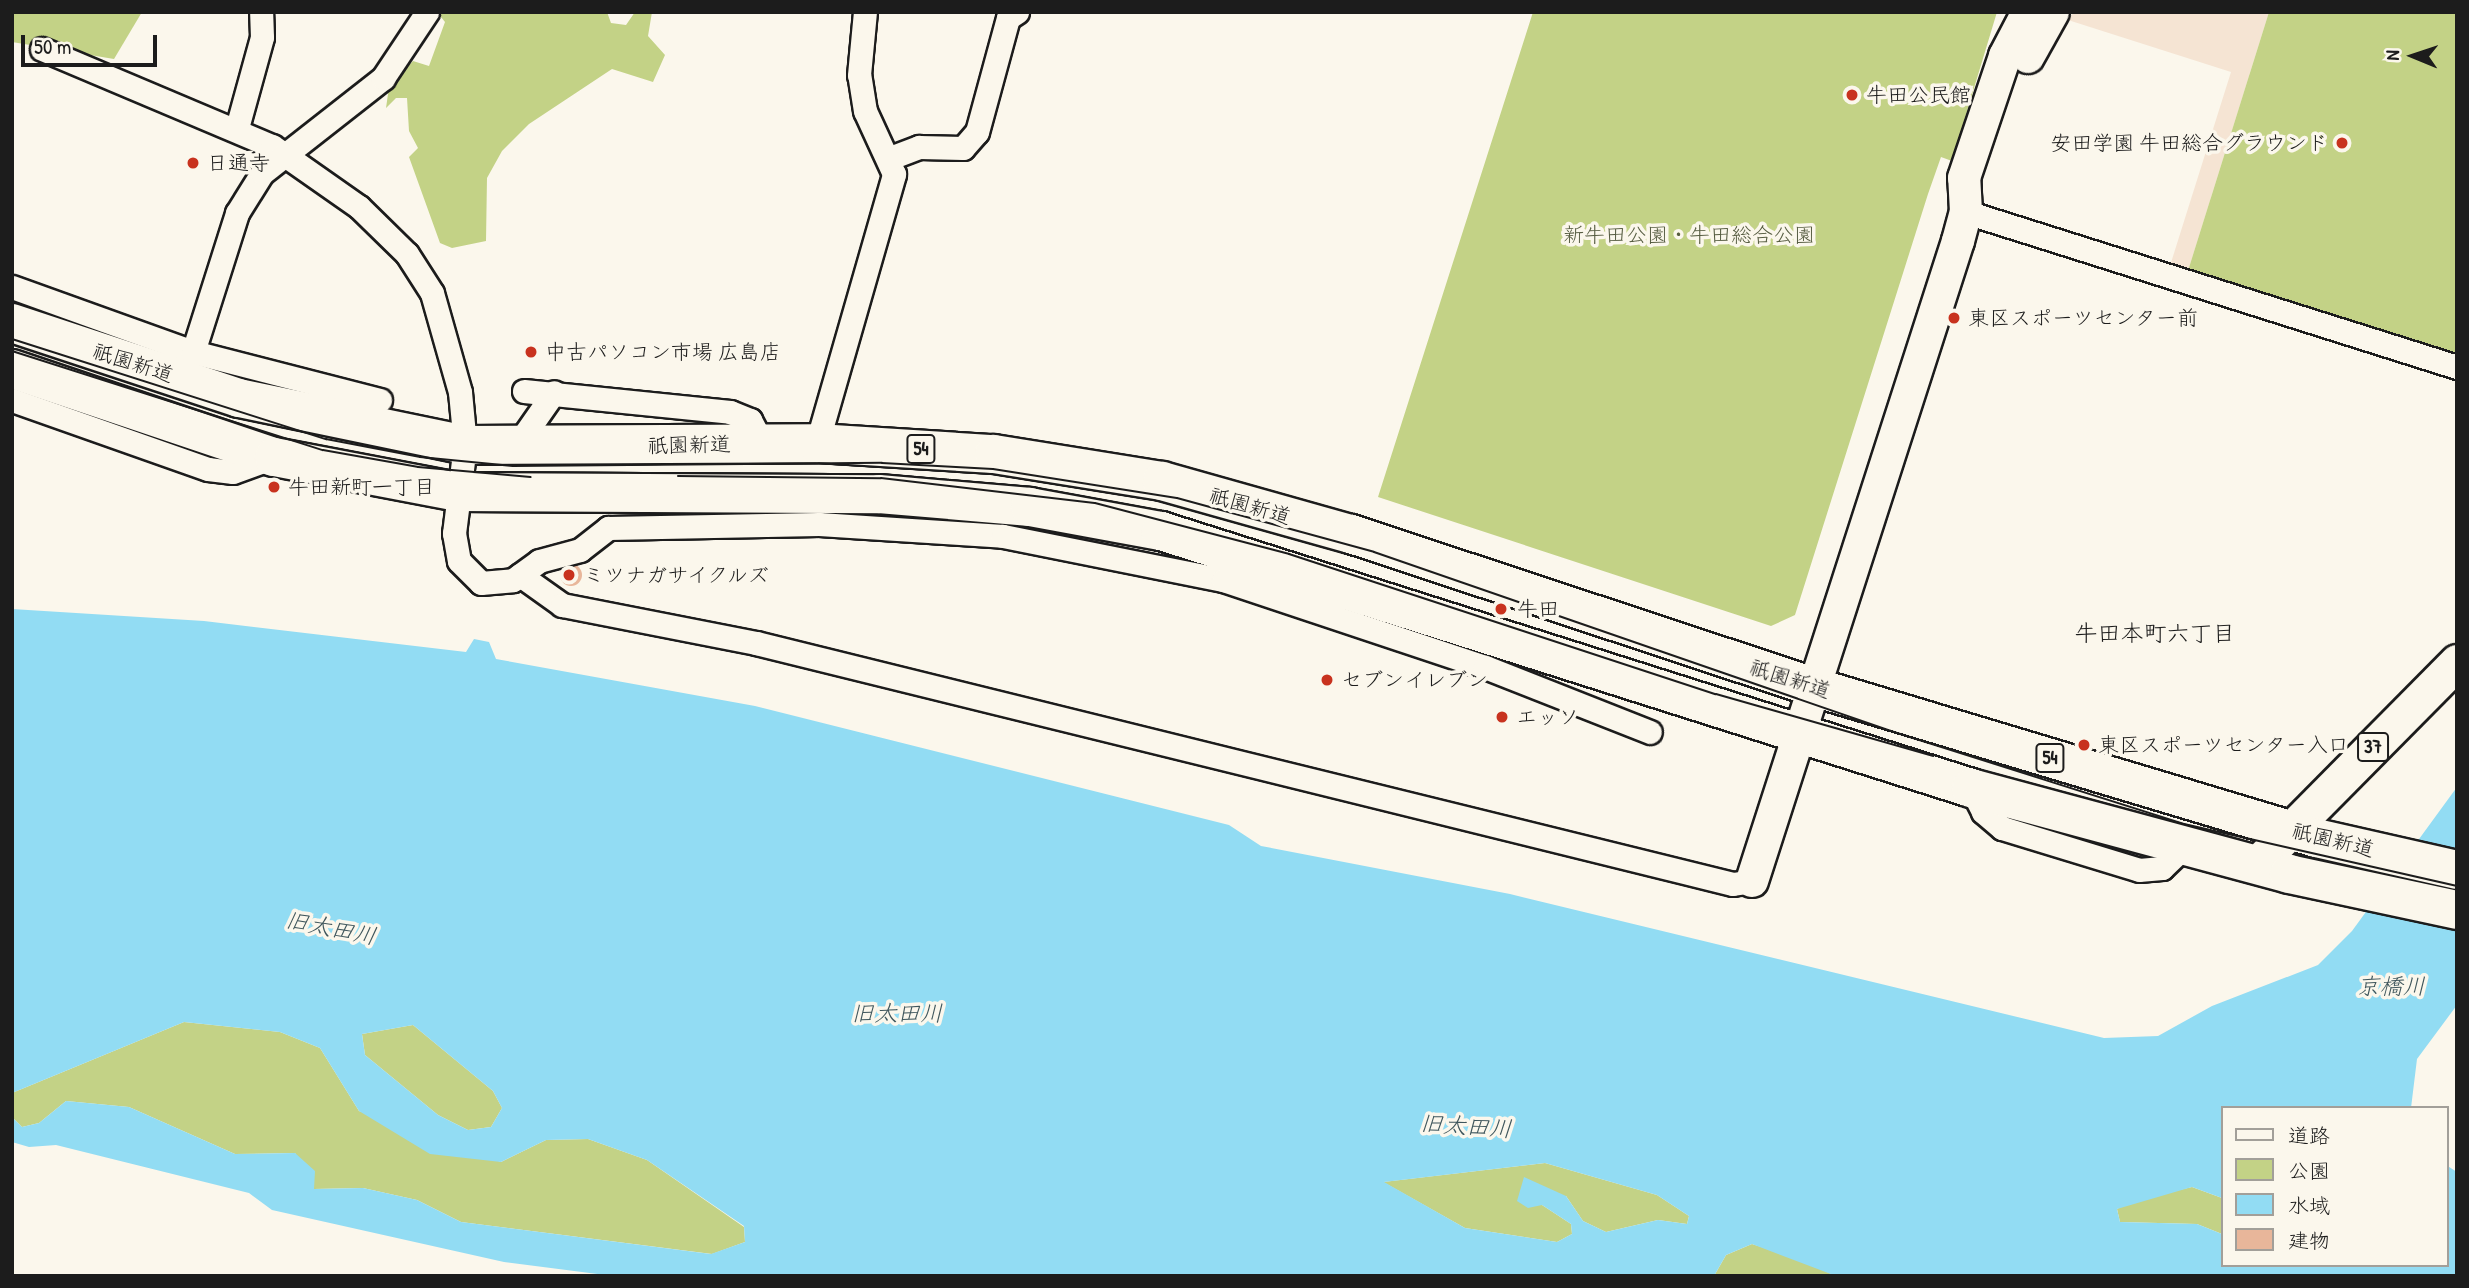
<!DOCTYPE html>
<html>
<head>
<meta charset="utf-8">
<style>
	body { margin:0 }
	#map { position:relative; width:2469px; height:1288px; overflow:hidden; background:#fbf7ec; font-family:"Patrick Hand","Klee One",sans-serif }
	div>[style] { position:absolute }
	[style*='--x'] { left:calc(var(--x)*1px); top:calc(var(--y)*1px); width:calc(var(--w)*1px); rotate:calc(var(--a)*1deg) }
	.built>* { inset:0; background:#f5e4d3 }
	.green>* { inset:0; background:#c3d286 }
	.water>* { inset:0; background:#92dcf3 }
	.building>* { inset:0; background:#e8b69a }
	.round { border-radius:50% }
	.roads { filter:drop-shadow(2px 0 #1c1c1c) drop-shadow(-2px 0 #1c1c1c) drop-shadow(0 2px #1c1c1c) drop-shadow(0 -2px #1c1c1c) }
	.street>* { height:23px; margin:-11.5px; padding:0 11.5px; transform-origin:11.5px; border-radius:11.5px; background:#fbf7ec }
	.secondary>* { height:32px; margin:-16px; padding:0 16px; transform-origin:16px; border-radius:16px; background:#fbf7ec }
	.primary>* { height:35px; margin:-17.5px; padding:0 17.5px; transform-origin:17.5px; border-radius:17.5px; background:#fbf7ec }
	.highway>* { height:38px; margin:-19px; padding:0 19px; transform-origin:19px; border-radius:19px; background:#fbf7ec }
	.tram>* { height:2px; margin:-1px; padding:0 1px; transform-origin:1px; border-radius:1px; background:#1c1c1c }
	.dots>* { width:19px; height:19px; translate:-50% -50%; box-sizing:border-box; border:4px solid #fbf7ec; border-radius:50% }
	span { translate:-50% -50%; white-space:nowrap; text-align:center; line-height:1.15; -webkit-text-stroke:7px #fbf7ec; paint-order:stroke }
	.shield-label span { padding:2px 5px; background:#fbf7ec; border:2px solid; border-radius:5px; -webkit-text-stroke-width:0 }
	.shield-label { font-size:19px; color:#1c1c1c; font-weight:700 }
	.poi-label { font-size:21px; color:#1c1c1c }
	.left { translate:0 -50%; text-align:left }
	.right { translate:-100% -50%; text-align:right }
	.park-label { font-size:21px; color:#565c41 }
	.street-label { font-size:21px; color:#1c1c1c }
	.neighbourhood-label { font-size:23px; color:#1c1c1c }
	.water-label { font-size:23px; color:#3f565c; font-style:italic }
	.frame { position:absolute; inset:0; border:14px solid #1c1c1c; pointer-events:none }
	.legend { position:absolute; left:2221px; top:1106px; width:228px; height:161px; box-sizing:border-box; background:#fbf7ec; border:2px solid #a29f99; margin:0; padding:9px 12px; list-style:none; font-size:21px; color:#1c1c1c }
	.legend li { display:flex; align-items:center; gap:14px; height:35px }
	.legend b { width:35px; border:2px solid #a29f99 }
	.north { position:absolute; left:2378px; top:21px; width:70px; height:70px; -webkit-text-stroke:5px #fbf7ec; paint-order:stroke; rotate:272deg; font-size:19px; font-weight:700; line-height:28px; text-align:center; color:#1c1c1c }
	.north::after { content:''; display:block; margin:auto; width:24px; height:32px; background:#1c1c1c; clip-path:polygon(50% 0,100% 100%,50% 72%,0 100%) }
	.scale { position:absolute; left:21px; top:35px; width:136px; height:32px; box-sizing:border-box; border:4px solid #1c1c1c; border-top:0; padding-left:9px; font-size:21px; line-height:24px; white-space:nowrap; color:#1c1c1c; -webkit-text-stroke:5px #fbf7ec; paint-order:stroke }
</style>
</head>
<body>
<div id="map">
	<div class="built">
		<div style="clip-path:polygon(2074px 12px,2269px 12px,2187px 274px,2169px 269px,2231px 72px,2068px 20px)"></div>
	</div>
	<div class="green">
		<div style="clip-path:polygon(12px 12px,142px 12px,114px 59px,12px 42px)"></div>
		<div style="clip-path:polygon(437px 12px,607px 12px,611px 23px,626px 25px,635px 12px,652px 12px,648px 36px,665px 55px,653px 82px,612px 69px,529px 124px,502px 151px,487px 178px,486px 241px,452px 248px,440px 243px,409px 157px,418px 148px,409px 131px,407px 98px,396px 98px,386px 108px,389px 87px,413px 61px,429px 66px,445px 22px)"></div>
		<div style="clip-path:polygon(1533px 12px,1997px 12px,1952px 161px,1941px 157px,1928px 194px,1795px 615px,1771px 626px,1378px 497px)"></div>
		<div style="clip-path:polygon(2269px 12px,2457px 12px,2457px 360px,2187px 274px)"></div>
		<div style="clip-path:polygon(184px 1022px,280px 1032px,320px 1048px,359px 1111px,501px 1162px,546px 1140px,588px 1139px,647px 1160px,744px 1227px,745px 1242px,712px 1254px,461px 1222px,417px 1200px,363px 1188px,314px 1189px,295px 1153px,235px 1154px,129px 1107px,66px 1101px,39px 1123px,22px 1127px,12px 1117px,12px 1093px)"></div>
		<div style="clip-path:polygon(413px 1025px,493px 1091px,502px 1108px,491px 1127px,468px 1130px,438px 1115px,365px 1055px,362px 1034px)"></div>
		<div style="clip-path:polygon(1545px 1163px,1657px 1195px,1689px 1216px,1687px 1224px,1658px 1220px,1606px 1232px,1583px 1221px,1566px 1196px,1542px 1205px,1571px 1224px,1572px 1234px,1557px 1242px,1465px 1228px,1383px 1182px)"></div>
		<div style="clip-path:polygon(2192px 1187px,2222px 1198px,2222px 1234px,2197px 1224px,2120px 1222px,2117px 1209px,2131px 1201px)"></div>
		<div style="clip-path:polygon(1752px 1244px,1796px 1258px,1836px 1276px,1714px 1276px,1726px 1255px)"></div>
	</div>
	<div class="water">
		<div style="clip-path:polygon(evenodd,12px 609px,204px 621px,466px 652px,474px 639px,489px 642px,496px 659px,755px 706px,1229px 825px,1261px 846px,1510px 894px,2104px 1038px,2158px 1036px,2212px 1006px,2318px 965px,2352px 931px,2457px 787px,2457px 1005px,2417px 1059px,2411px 1108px,2222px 1108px,2222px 1198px,2192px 1187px,2117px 1209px,2120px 1222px,2197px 1224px,2222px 1234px,2222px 1265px,2446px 1265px,2446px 1165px,2457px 1172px,2457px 1276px,1836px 1276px,1752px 1244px,1726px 1255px,1714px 1276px,613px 1276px,504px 1262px,272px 1210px,249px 1193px,56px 1145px,29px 1147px,12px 1142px,12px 1117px,22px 1127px,39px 1123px,66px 1101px,129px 1107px,235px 1154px,295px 1153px,315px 1171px,314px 1189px,363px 1188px,417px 1200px,461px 1222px,711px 1254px,745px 1242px,744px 1226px,647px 1160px,588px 1139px,546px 1140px,501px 1162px,430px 1154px,359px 1111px,320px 1048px,280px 1032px,184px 1022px,12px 1093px,12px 609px,413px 1025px,493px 1091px,502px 1108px,491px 1127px,468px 1130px,438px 1115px,365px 1055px,362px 1034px,413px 1025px,12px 609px,1545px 1163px,1657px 1195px,1689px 1216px,1687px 1224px,1658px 1220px,1606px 1232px,1583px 1221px,1566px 1196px,1524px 1177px,1517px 1201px,1528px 1208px,1542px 1205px,1571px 1224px,1572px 1234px,1557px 1242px,1465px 1228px,1384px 1182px,1545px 1163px)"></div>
	</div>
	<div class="building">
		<div class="round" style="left:560px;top:564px;width:22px;height:22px"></div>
	</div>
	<div class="roads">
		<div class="street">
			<div style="--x:42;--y:49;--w:250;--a:22.9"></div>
			<div style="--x:272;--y:146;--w:106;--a:35"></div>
			<div style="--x:359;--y:207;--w:67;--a:44.4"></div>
			<div style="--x:407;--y:254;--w:46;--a:57.3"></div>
			<div style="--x:432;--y:293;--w:103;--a:74.2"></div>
			<div style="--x:460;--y:392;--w:53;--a:84.6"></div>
			<div style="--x:465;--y:445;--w:89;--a:97.1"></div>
			<div style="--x:454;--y:533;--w:28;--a:80"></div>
			<div style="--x:459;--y:561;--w:31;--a:45"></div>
			<div style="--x:481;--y:583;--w:32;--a:-5"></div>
			<div style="--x:513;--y:580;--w:32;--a:-36"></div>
			<div style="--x:539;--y:561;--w:42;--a:-15"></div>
			<div style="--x:580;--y:550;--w:36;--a:-38"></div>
			<div style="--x:608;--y:528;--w:211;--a:-1.1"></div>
			<div style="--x:819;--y:524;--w:184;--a:3.7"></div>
			<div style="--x:1003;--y:536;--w:224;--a:11.3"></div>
			<div style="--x:1223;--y:580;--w:276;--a:18.4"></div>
			<div style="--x:1485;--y:667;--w:177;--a:21.5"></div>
			<div style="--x:237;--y:128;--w:94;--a:-74.6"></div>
			<div style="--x:262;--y:37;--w:25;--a:-92"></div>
			<div style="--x:890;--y:158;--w:31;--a:-21"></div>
			<div style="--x:919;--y:147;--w:44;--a:1.3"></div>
			<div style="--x:963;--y:148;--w:21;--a:-49"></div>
			<div style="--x:977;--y:132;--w:118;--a:-74.8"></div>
			<div style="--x:1008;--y:18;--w:11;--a:-34"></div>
			<div style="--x:1966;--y:212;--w:515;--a:17.52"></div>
			<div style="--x:12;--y:287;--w:192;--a:19.8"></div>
			<div style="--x:193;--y:352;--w:193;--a:14.4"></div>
			<div style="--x:193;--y:352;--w:146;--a:-72.4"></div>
			<div style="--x:237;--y:213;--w:47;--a:-58"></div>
			<div style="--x:262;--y:173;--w:154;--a:-38.1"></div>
			<div style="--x:383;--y:78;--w:79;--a:-56.3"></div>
			<div style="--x:524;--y:391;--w:207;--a:5.8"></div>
			<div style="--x:730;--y:412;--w:22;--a:22"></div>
			<div style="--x:750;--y:420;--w:27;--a:62"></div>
			<div style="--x:12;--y:400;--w:208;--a:19.4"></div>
			<div style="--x:208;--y:469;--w:25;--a:7"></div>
			<div style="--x:233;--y:472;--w:44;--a:-20.1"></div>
			<div style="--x:817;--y:443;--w:280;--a:-74"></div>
			<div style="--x:894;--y:174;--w:69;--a:-114.7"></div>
			<div style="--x:865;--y:111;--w:36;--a:-99"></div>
			<div style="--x:859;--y:75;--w:63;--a:-84.6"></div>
			<div style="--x:515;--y:448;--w:68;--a:-55.1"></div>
			<div style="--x:520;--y:575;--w:52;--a:35.5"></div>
			<div style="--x:562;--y:605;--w:198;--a:11.1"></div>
			<div style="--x:756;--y:643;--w:1006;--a:13.86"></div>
			<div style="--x:1733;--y:884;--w:19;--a:-9"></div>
			<div style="--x:1971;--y:788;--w:27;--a:63"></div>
			<div style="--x:1983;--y:812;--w:25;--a:40"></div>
			<div style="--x:2002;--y:828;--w:143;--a:17"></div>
			<div style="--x:2139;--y:870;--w:23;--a:-5"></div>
			<div style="--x:2162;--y:868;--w:30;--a:-44"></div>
		</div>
		<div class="secondary">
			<div style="--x:2028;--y:57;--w:51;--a:-60.9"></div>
			<div style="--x:1752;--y:881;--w:672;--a:-72.16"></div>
			<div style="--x:1958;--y:241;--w:30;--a:-75"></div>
			<div style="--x:1966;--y:212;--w:34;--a:-93"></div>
			<div style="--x:1964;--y:178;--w:129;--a:-71.4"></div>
			<div style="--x:2005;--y:56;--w:50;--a:-62.4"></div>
		</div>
		<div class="primary">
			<div style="--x:2257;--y:864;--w:284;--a:-45.3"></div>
		</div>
		<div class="highway">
			<div style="--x:12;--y:323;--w:239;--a:18.3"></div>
			<div style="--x:239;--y:398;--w:231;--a:11.7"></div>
			<div style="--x:465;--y:445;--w:352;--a:-0.3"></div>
			<div style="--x:817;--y:443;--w:177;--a:3.6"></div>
			<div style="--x:994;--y:454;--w:170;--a:9.1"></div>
			<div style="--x:1162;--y:481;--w:196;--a:15.7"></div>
			<div style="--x:1351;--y:534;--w:488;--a:18.3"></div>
			<div style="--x:1814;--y:687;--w:524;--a:16.74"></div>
			<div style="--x:2316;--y:838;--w:145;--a:12.8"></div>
			<div style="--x:12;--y:369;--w:276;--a:18.6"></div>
			<div style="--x:274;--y:457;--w:186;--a:10.8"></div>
			<div style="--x:457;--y:492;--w:422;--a:0.3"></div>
			<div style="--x:879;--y:494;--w:152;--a:4.9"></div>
			<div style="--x:1030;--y:507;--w:133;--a:10.4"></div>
			<div style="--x:1161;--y:531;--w:850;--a:17.6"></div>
			<div style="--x:1971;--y:788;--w:329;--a:15.1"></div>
			<div style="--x:2289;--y:874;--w:172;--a:12.1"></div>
		</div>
	</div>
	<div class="tram">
		<div style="--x:12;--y:339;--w:330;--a:17.7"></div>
		<div style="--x:326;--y:439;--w:96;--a:10.8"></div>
		<div style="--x:420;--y:457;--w:93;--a:5.5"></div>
		<div style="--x:513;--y:466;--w:369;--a:-0.5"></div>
		<div style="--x:882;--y:463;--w:111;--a:3.1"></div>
		<div style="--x:993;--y:469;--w:186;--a:9"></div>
		<div style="--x:1177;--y:498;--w:204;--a:15.3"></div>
		<div style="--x:1374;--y:552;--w:547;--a:19.1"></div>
		<div style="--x:1891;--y:731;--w:307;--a:17.6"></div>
		<div style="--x:2184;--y:824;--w:280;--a:12.8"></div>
		<div style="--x:12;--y:351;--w:326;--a:17.7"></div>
		<div style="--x:323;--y:450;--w:97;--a:10.1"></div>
		<div style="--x:418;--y:467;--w:113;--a:5.1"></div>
		<div style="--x:678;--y:476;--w:203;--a:0.6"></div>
		<div style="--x:881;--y:478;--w:215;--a:6.7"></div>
		<div style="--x:1095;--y:503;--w:201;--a:14.7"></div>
		<div style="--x:1289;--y:554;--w:449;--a:18.2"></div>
		<div style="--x:1716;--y:694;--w:226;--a:15.9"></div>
	</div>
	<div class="dots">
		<div style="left:1852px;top:95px;background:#c8321e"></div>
		<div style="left:2342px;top:143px;background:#c8321e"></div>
		<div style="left:193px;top:163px;background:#c8321e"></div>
		<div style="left:1954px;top:318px;background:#c8321e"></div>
		<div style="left:531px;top:352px;background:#c8321e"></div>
		<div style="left:274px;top:487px;background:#c8321e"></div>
		<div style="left:569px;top:575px;background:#c8321e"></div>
		<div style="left:1501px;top:609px;background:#c8321e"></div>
		<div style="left:1327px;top:680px;background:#c8321e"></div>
		<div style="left:1502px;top:717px;background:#c8321e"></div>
		<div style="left:2084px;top:745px;background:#c8321e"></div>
	</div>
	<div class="shield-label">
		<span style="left:921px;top:449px">54</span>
		<span style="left:2373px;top:747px">37</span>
		<span style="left:2050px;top:758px">54</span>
	</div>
	<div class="poi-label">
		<span class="left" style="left:1866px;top:95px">牛田公民館</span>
		<span class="right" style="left:2328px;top:143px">安田学園 牛田総合グラウンド</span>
		<span class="left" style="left:207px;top:163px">日通寺</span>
		<span class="left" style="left:1968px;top:318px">東区スポーツセンター前</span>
		<span class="left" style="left:545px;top:352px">中古パソコン市場 広島店</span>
		<span class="left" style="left:288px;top:487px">牛田新町一丁目</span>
		<span class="left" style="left:583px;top:575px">ミツナガサイクルズ</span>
		<span class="left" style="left:1517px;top:609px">牛田</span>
		<span class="left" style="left:1341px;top:680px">セブンイレブン</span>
		<span class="left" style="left:1516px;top:717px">エッソ</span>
		<span class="left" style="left:2098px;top:745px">東区スポーツセンター入口</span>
	</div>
	<div class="park-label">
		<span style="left:1689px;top:235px">新牛田公園・牛田総合公園</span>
	</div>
	<div class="street-label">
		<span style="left:133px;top:363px;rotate:18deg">祇園新道</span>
		<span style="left:689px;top:445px;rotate:-1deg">祇園新道</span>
		<span style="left:1250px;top:506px;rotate:16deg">祇園新道</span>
		<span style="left:1790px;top:679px;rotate:18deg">祇園新道</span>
		<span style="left:2333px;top:840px;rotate:14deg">祇園新道</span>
	</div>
	<div class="neighbourhood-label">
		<span style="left:2155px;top:633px">牛田本町六丁目</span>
	</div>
	<div class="water-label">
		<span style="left:331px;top:928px;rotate:11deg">旧太田川</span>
		<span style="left:2391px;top:986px">京橋川</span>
		<span style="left:897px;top:1013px">旧太田川</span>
		<span style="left:1466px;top:1126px;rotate:4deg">旧太田川</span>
	</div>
	<div class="frame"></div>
	<ul class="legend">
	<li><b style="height:9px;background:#fbf7ec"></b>道路</li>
	<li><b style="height:19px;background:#c3d286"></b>公園</li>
	<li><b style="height:19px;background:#92dcf3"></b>水域</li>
	<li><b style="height:19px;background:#e8b69a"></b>建物</li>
	</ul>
	<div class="north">N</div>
	<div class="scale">50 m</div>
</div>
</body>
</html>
